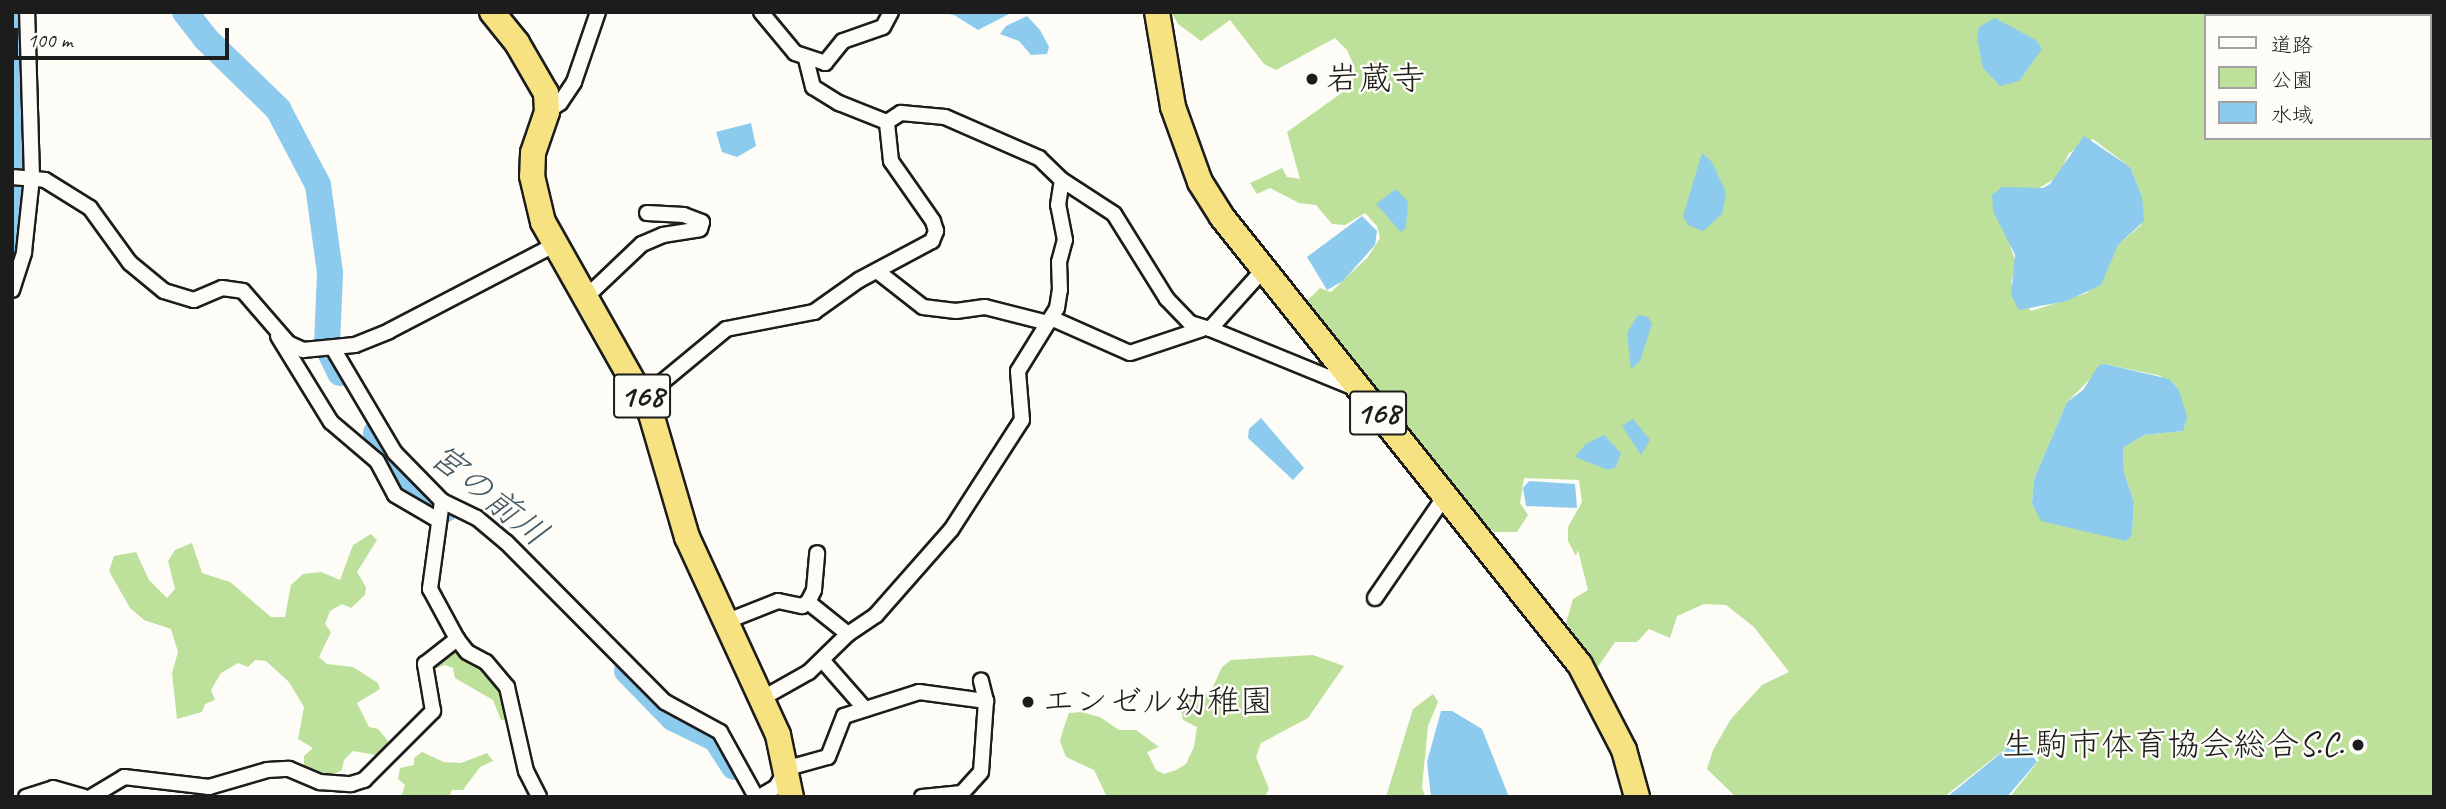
<!DOCTYPE html>
<html>
<head>
<meta charset="utf-8">
<style>
	body { margin:0 }
	#map { position:relative; width:2446px; height:809px; overflow:hidden; background:#fdfcf7; font-family:Caveat,"Klee One",sans-serif }
	div>[style] { position:absolute }
	[style*='--x'] { left:calc(var(--x)*1px); top:calc(var(--y)*1px); width:calc(var(--w)*1px); rotate:calc(var(--a)*1deg) }
	.green>* { inset:0; background:#bde09a }
	.water>* { inset:0; background:#8ccbed }
	.river>* { height:26px; margin:-13px; padding:0 13px; transform-origin:13px; border-radius:13px; background:#8ccbed }
	.roads { filter:drop-shadow(2px 0 #1c1c1c) drop-shadow(-2px 0 #1c1c1c) drop-shadow(0 2px #1c1c1c) drop-shadow(0 -2px #1c1c1c) }
	.street>* { height:14px; margin:-7px; padding:0 7px; transform-origin:7px; border-radius:7px; background:#fdfcf7 }
	.highway>* { height:24px; margin:-12px; padding:0 12px; transform-origin:12px; border-radius:12px; background:#f7e281 }
	.dots>* { width:19px; height:19px; translate:-50% -50%; box-sizing:border-box; border:4px solid #fdfcf7; border-radius:50% }
	span { translate:-50% -50%; white-space:nowrap; text-align:center; line-height:1.15; -webkit-text-stroke:5px #fdfcf7; paint-order:stroke }
	.shield-label span { padding:2px 5px; background:#fdfcf7; border:2px solid; border-radius:5px; -webkit-text-stroke-width:0 }
	.shield-label { font-size:32px; color:#1c1c1c; font-weight:700 }
	.poi-label { font-size:33px; color:#1c1c1c }
	.left { translate:0 -50%; text-align:left }
	.right { translate:-100% -50%; text-align:right }
	.water-label { font-size:35px; color:#435965; font-style:italic }
	.frame { position:absolute; inset:0; border:14px solid #1c1c1c; pointer-events:none }
	.legend { position:absolute; left:2204px; top:14px; width:228px; height:126px; box-sizing:border-box; background:#fdfcf7; border:2px solid #a3a29f; margin:0; padding:9px 12px; list-style:none; font-size:21px; color:#1c1c1c }
	.legend li { display:flex; align-items:center; gap:14px; height:35px }
	.legend b { width:35px; border:2px solid #a3a29f }
	.scale { position:absolute; left:14px; top:28px; width:215px; height:32px; box-sizing:border-box; border:4px solid #1c1c1c; border-top:0; padding-left:9px; font-size:21px; line-height:24px; white-space:nowrap; color:#1c1c1c; -webkit-text-stroke:5px #fdfcf7; paint-order:stroke }
</style>
</head>
<body>
<div id="map">
	<div class="green">
		<div style="clip-path:polygon(evenodd,1171px 12px,2434px 12px,2434px 797px,2010px 797px,2039px 760px,2028px 747px,2014px 742px,1944px 797px,1736px 797px,1707px 769px,1713px 750px,1731px 719px,1762px 685px,1789px 672px,1754px 627px,1726px 605px,1704px 604px,1677px 616px,1670px 638px,1649px 629px,1637px 642px,1615px 642px,1598px 667px,1566px 623px,1573px 599px,1588px 590px,1578px 550px,1576px 556px,1568px 541px,1568px 527px,1582px 502px,1579px 480px,1524px 478px,1520px 503px,1528px 515px,1517px 532px,1494px 532px,1460px 502px,1310px 309px,1307px 301px,1320px 288px,1331px 292px,1368px 257px,1380px 238px,1377px 226px,1365px 213px,1345px 225px,1332px 224px,1316px 205px,1299px 203px,1270px 188px,1257px 194px,1250px 183px,1282px 168px,1287px 177px,1300px 179px,1287px 132px,1343px 92px,1350px 93px,1355px 68px,1347px 50px,1335px 38px,1276px 70px,1264px 64px,1230px 20px,1201px 41px,1178px 24px,1171px 12px,2206px 16px,2430px 16px,2430px 138px,2206px 138px,2206px 16px,1171px 12px,2093px 139px,2130px 167px,2142px 196px,2141px 225px,2118px 245px,2105px 271px,2087px 293px,2031px 311px,2011px 283px,2016px 263px,2009px 243px,2039px 188px,2058px 177px,2069px 153px,2093px 139px,1171px 12px,2105px 364px,2161px 376px,2183px 431px,2144px 435px,2123px 448px,2124px 472px,2134px 502px,2132px 535px,2126px 540px,2041px 520px,2032px 504px,2034px 479px,2067px 402px,2105px 364px)"></div>
		<div style="clip-path:polygon(371px 534px,377px 540px,357px 572px,366px 587px,365px 595px,351px 608px,342px 604px,330px 611px,325px 624px,331px 632px,319px 657px,327px 664px,353px 667px,378px 683px,380px 689px,357px 703px,369px 727px,378px 729px,388px 741px,387px 750px,376px 755px,353px 751px,344px 760px,342px 770px,331px 776px,304px 765px,304px 756px,313px 748px,298px 739px,304px 707px,289px 682px,266px 661px,255px 660px,248px 667px,238px 663px,221px 673px,211px 690px,215px 700px,205px 704px,202px 712px,177px 719px,172px 673px,178px 652px,171px 629px,144px 620px,130px 608px,109px 571px,114px 556px,136px 552px,149px 580px,167px 598px,175px 589px,168px 561px,175px 550px,192px 543px,202px 573px,230px 582px,271px 617px,285px 617px,291px 585px,303px 574px,321px 572px,340px 580px,353px 545px)"></div>
		<div style="clip-path:polygon(450px 648px,460px 648px,503px 685px,513px 719px,501px 720px,493px 700px,455px 678px,453px 668px,445px 665px,432px 670px,430px 663px)"></div>
		<div style="clip-path:polygon(1313px 655px,1344px 666px,1308px 718px,1261px 743px,1256px 757px,1269px 789px,1265px 797px,1107px 797px,1094px 770px,1066px 757px,1060px 741px,1063px 730px,1069px 713px,1081px 712px,1100px 717px,1119px 730px,1136px 730px,1159px 747px,1147px 752px,1156px 770px,1164px 774px,1176px 770px,1186px 764px,1194px 747px,1197px 727px,1183px 720px,1179px 700px,1210px 693px,1222px 667px,1231px 660px)"></div>
		<div style="clip-path:polygon(1433px 694px,1438px 702px,1428px 726px,1422px 787px,1425px 797px,1386px 797px,1413px 709px)"></div>
		<div style="clip-path:polygon(422px 752px,444px 762px,461px 763px,487px 753px,493px 761px,480px 767px,463px 790px,452px 790px,449px 797px,401px 797px,405px 785px,398px 779px,400px 768px,414px 765px,414px 758px)"></div>
	</div>
	<div class="water">
		<div style="clip-path:polygon(936px 12px,1013px 12px,978px 30px,954px 15px)"></div>
		<div style="clip-path:polygon(1027px 16px,1040px 30px,1049px 47px,1047px 54px,1031px 55px,1019px 41px,1000px 34px,1006px 26px)"></div>
		<div style="clip-path:polygon(1995px 18px,2036px 40px,2042px 49px,2019px 81px,2000px 86px,1983px 68px,1977px 38px,1979px 27px)"></div>
		<div style="clip-path:polygon(751px 123px,756px 146px,737px 157px,722px 152px,716px 132px)"></div>
		<div style="clip-path:polygon(2084px 136px,2130px 167px,2142px 196px,2144px 221px,2118px 245px,2101px 285px,2067px 301px,2019px 310px,2011px 295px,2015px 255px,1993px 211px,1992px 195px,2002px 187px,2043px 188px,2050px 184px)"></div>
		<div style="clip-path:polygon(1702px 153px,1712px 162px,1726px 193px,1722px 214px,1703px 231px,1688px 225px,1683px 216px)"></div>
		<div style="clip-path:polygon(1396px 189px,1408px 202px,1406px 228px,1401px 232px,1376px 204px)"></div>
		<div style="clip-path:polygon(1362px 216px,1377px 231px,1375px 245px,1343px 281px,1327px 290px,1307px 257px)"></div>
		<div style="clip-path:polygon(1638px 315px,1648px 317px,1652px 324px,1640px 361px,1631px 369px,1627px 333px)"></div>
		<div style="clip-path:polygon(2105px 364px,2169px 379px,2179px 390px,2187px 417px,2183px 431px,2144px 435px,2123px 448px,2124px 472px,2134px 502px,2132px 535px,2126px 541px,2041px 521px,2032px 504px,2034px 479px,2067px 402px,2083px 390px,2099px 365px)"></div>
		<div style="clip-path:polygon(1261px 418px,1304px 468px,1293px 480px,1248px 438px,1249px 429px)"></div>
		<div style="clip-path:polygon(1633px 419px,1650px 440px,1641px 455px,1622px 426px)"></div>
		<div style="clip-path:polygon(1604px 435px,1621px 453px,1616px 467px,1608px 470px,1575px 457px,1586px 444px)"></div>
		<div style="clip-path:polygon(1529px 481px,1575px 484px,1577px 508px,1526px 506px,1523px 488px)"></div>
		<div style="clip-path:polygon(1441px 711px,1452px 711px,1482px 729px,1509px 797px,1431px 797px,1427px 762px)"></div>
		<div style="clip-path:polygon(2012px 744px,2028px 749px,2037px 762px,2007px 797px,1947px 797px)"></div>
	</div>
	<div class="river">
		<div style="--x:185;--y:12;--w:33;--a:52"></div>
		<div style="--x:205;--y:38;--w:102;--a:44.2"></div>
		<div style="--x:278;--y:109;--w:86;--a:62.2"></div>
		<div style="--x:318;--y:185;--w:89;--a:82.2"></div>
		<div style="--x:330;--y:273;--w:73;--a:92.4"></div>
		<div style="--x:327;--y:346;--w:30;--a:64"></div>
		<div style="--x:12;--y:242;--w:56;--a:-83.9"></div>
		<div style="--x:18;--y:186;--w:174;--a:-91.3"></div>
		<div style="--x:376;--y:433;--w:51;--a:55.4"></div>
		<div style="--x:405;--y:475;--w:53;--a:39.7"></div>
		<div style="--x:627;--y:671;--w:66;--a:45.6"></div>
		<div style="--x:673;--y:718;--w:48;--a:26"></div>
		<div style="--x:716;--y:739;--w:33;--a:57"></div>
	</div>
	<div class="roads">
		<div class="street">
			<div style="--x:761;--y:12;--w:53;--a:50.3"></div>
			<div style="--x:795;--y:53;--w:32;--a:18"></div>
			<div style="--x:825;--y:63;--w:28;--a:-51"></div>
			<div style="--x:843;--y:41;--w:42;--a:-19.3"></div>
			<div style="--x:883;--y:27;--w:17;--a:-62"></div>
			<div style="--x:806;--y:59;--w:29;--a:76"></div>
			<div style="--x:813;--y:87;--w:31;--a:32"></div>
			<div style="--x:839;--y:103;--w:52;--a:21.6"></div>
			<div style="--x:887;--y:122;--w:17;--a:-33"></div>
			<div style="--x:901;--y:113;--w:44;--a:5.2"></div>
			<div style="--x:945;--y:117;--w:103;--a:23.6"></div>
			<div style="--x:1039;--y:158;--w:32;--a:44"></div>
			<div style="--x:1062;--y:180;--w:62;--a:33.2"></div>
			<div style="--x:1114;--y:214;--w:100;--a:58.1"></div>
			<div style="--x:1167;--y:299;--w:33;--a:46"></div>
			<div style="--x:1190;--y:323;--w:21;--a:17"></div>
			<div style="--x:1210;--y:329;--w:81;--a:-48"></div>
			<div style="--x:547;--y:112;--w:16;--a:-35"></div>
			<div style="--x:560;--y:103;--w:25;--a:-56"></div>
			<div style="--x:574;--y:82;--w:74;--a:-71.1"></div>
			<div style="--x:12;--y:177;--w:33;--a:5"></div>
			<div style="--x:45;--y:180;--w:53;--a:31.9"></div>
			<div style="--x:90;--y:208;--w:68;--a:54"></div>
			<div style="--x:130;--y:263;--w:44;--a:39.5"></div>
			<div style="--x:164;--y:291;--w:31;--a:17"></div>
			<div style="--x:194;--y:300;--w:30;--a:-23"></div>
			<div style="--x:222;--y:288;--w:21;--a:8"></div>
			<div style="--x:243;--y:291;--w:69;--a:49.1"></div>
			<div style="--x:288;--y:343;--w:17;--a:25"></div>
			<div style="--x:303;--y:350;--w:52;--a:-5.5"></div>
			<div style="--x:355;--y:345;--w:37;--a:-22"></div>
			<div style="--x:389;--y:331;--w:186;--a:-27.5"></div>
			<div style="--x:877;--y:271;--w:58;--a:38"></div>
			<div style="--x:923;--y:307;--w:33;--a:7"></div>
			<div style="--x:956;--y:311;--w:29;--a:-8"></div>
			<div style="--x:985;--y:307;--w:65;--a:14.3"></div>
			<div style="--x:12;--y:290;--w:40;--a:-72"></div>
			<div style="--x:24;--y:252;--w:75;--a:-83.9"></div>
			<div style="--x:32;--y:177;--w:165;--a:-91.7"></div>
			<div style="--x:584;--y:299;--w:80;--a:-43.5"></div>
			<div style="--x:642;--y:244;--w:23;--a:-23"></div>
			<div style="--x:663;--y:235;--w:37;--a:-9"></div>
			<div style="--x:700;--y:229;--w:7;--a:-74"></div>
			<div style="--x:702;--y:222;--w:19;--a:-159"></div>
			<div style="--x:684;--y:215;--w:37;--a:-177"></div>
			<div style="--x:1051;--y:318;--w:86;--a:23.9"></div>
			<div style="--x:1130;--y:353;--w:76;--a:-18.4"></div>
			<div style="--x:1210;--y:329;--w:159;--a:22.2"></div>
			<div style="--x:278;--y:336;--w:101;--a:58.4"></div>
			<div style="--x:331;--y:422;--w:60;--a:40.3"></div>
			<div style="--x:377;--y:461;--w:38;--a:62"></div>
			<div style="--x:395;--y:495;--w:50;--a:30.2"></div>
			<div style="--x:334;--y:350;--w:120;--a:59.4"></div>
			<div style="--x:395;--y:453;--w:67;--a:45.6"></div>
			<div style="--x:442;--y:501;--w:89;--a:97.8"></div>
			<div style="--x:430;--y:589;--w:57;--a:61.6"></div>
			<div style="--x:457;--y:639;--w:16;--a:52"></div>
			<div style="--x:467;--y:652;--w:21;--a:28"></div>
			<div style="--x:486;--y:662;--w:33;--a:50"></div>
			<div style="--x:507;--y:687;--w:86;--a:77.3"></div>
			<div style="--x:526;--y:771;--w:29;--a:63"></div>
			<div style="--x:643;--y:398;--w:108;--a:-39.7"></div>
			<div style="--x:726;--y:329;--w:90;--a:-10.9"></div>
			<div style="--x:814;--y:312;--w:55;--a:-35.4"></div>
			<div style="--x:859;--y:280;--w:83;--a:-28.1"></div>
			<div style="--x:932;--y:241;--w:11;--a:-68"></div>
			<div style="--x:936;--y:231;--w:10;--a:-107"></div>
			<div style="--x:933;--y:221;--w:73;--a:-125"></div>
			<div style="--x:891;--y:161;--w:39;--a:-96"></div>
			<div style="--x:442;--y:501;--w:39;--a:26"></div>
			<div style="--x:477;--y:518;--w:38;--a:40"></div>
			<div style="--x:506;--y:542;--w:226;--a:45.2"></div>
			<div style="--x:665;--y:702;--w:63;--a:28.6"></div>
			<div style="--x:720;--y:732;--w:74;--a:61"></div>
			<div style="--x:1375;--y:598;--w:124;--a:-55.5"></div>
			<div style="--x:808;--y:602;--w:51;--a:38.7"></div>
			<div style="--x:725;--y:622;--w:57;--a:-21.6"></div>
			<div style="--x:778;--y:601;--w:25;--a:12"></div>
			<div style="--x:802;--y:606;--w:7;--a:-34"></div>
			<div style="--x:808;--y:602;--w:13;--a:-63"></div>
			<div style="--x:814;--y:590;--w:37;--a:-85"></div>
			<div style="--x:823;--y:661;--w:64;--a:48.8"></div>
			<div style="--x:761;--y:699;--w:55;--a:-29.4"></div>
			<div style="--x:809;--y:672;--w:54;--a:-44.3"></div>
			<div style="--x:848;--y:634;--w:34;--a:-34"></div>
			<div style="--x:876;--y:615;--w:113;--a:-48.6"></div>
			<div style="--x:951;--y:530;--w:131;--a:-57.2"></div>
			<div style="--x:1022;--y:420;--w:49;--a:-94.7"></div>
			<div style="--x:1018;--y:371;--w:74;--a:-58.2"></div>
			<div style="--x:1057;--y:308;--w:18;--a:-81"></div>
			<div style="--x:1060;--y:290;--w:28;--a:-92"></div>
			<div style="--x:1059;--y:262;--w:23;--a:-75"></div>
			<div style="--x:1065;--y:240;--w:36;--a:-101"></div>
			<div style="--x:1058;--y:205;--w:25;--a:-81"></div>
			<div style="--x:26;--y:797;--w:28;--a:-18"></div>
			<div style="--x:53;--y:788;--w:32;--a:16"></div>
			<div style="--x:91;--y:797;--w:39;--a:-31"></div>
			<div style="--x:124;--y:777;--w:86;--a:6.7"></div>
			<div style="--x:209;--y:787;--w:60;--a:-16.3"></div>
			<div style="--x:267;--y:770;--w:22;--a:-3"></div>
			<div style="--x:289;--y:769;--w:34;--a:23"></div>
			<div style="--x:320;--y:782;--w:31;--a:4"></div>
			<div style="--x:351;--y:784;--w:14;--a:-17"></div>
			<div style="--x:364;--y:780;--w:98;--a:-45"></div>
			<div style="--x:433;--y:711;--w:48;--a:-99.7"></div>
			<div style="--x:425;--y:664;--w:41;--a:-38"></div>
			<div style="--x:759;--y:797;--w:20;--a:-30"></div>
			<div style="--x:776;--y:787;--w:22;--a:-58"></div>
			<div style="--x:788;--y:768;--w:41;--a:-15.4"></div>
			<div style="--x:828;--y:757;--w:44;--a:-68.7"></div>
			<div style="--x:844;--y:716;--w:79;--a:-17.7"></div>
			<div style="--x:919;--y:692;--w:68;--a:7.7"></div>
			<div style="--x:922;--y:797;--w:40;--a:-5.7"></div>
			<div style="--x:962;--y:793;--w:28;--a:-48"></div>
			<div style="--x:981;--y:772;--w:71;--a:-86"></div>
			<div style="--x:986;--y:701;--w:21;--a:-104"></div>
		</div>
		<div class="highway">
			<div style="--x:492;--y:12;--w:40;--a:51"></div>
			<div style="--x:517;--y:43;--w:58;--a:59.9"></div>
			<div style="--x:546;--y:93;--w:19;--a:87"></div>
			<div style="--x:547;--y:112;--w:43;--a:108.9"></div>
			<div style="--x:533;--y:153;--w:23;--a:92"></div>
			<div style="--x:532;--y:176;--w:47;--a:76.6"></div>
			<div style="--x:543;--y:222;--w:220;--a:60.6"></div>
			<div style="--x:651;--y:414;--w:128;--a:73.7"></div>
			<div style="--x:687;--y:537;--w:218;--a:65.3"></div>
			<div style="--x:778;--y:735;--w:63;--a:78.2"></div>
			<div style="--x:1157;--y:12;--w:96;--a:80.4"></div>
			<div style="--x:1173;--y:107;--w:80;--a:70.2"></div>
			<div style="--x:1200;--y:182;--w:41;--a:57.8"></div>
			<div style="--x:1222;--y:217;--w:573;--a:51.37"></div>
			<div style="--x:1580;--y:665;--w:96;--a:62.6"></div>
			<div style="--x:1624;--y:750;--w:49;--a:74.5"></div>
		</div>
	</div>
	<div class="dots">
		<div style="left:1312px;top:79px;background:#1c1c1c"></div>
		<div style="left:1028px;top:702px;background:#1c1c1c"></div>
		<div style="left:2358px;top:745px;background:#1c1c1c"></div>
	</div>
	<div class="shield-label">
		<span style="left:642px;top:396px">168</span>
		<span style="left:1378px;top:413px">168</span>
	</div>
	<div class="poi-label">
		<span class="left" style="left:1326px;top:79px">岩蔵寺</span>
		<span class="left" style="left:1042px;top:702px">エンゼル幼稚園</span>
		<span class="right" style="left:2344px;top:745px">生駒市体育協会総合S.C.</span>
	</div>
	<div class="water-label">
		<span style="left:489px;top:495px;rotate:39deg">宮の前川</span>
	</div>
	<div class="frame"></div>
	<ul class="legend">
	<li><b style="height:9px;background:#fdfcf7"></b>道路</li>
	<li><b style="height:19px;background:#bde09a"></b>公園</li>
	<li><b style="height:19px;background:#8ccbed"></b>水域</li>
	</ul>
	<div class="scale">100 m</div>
</div>
</body>
</html>
